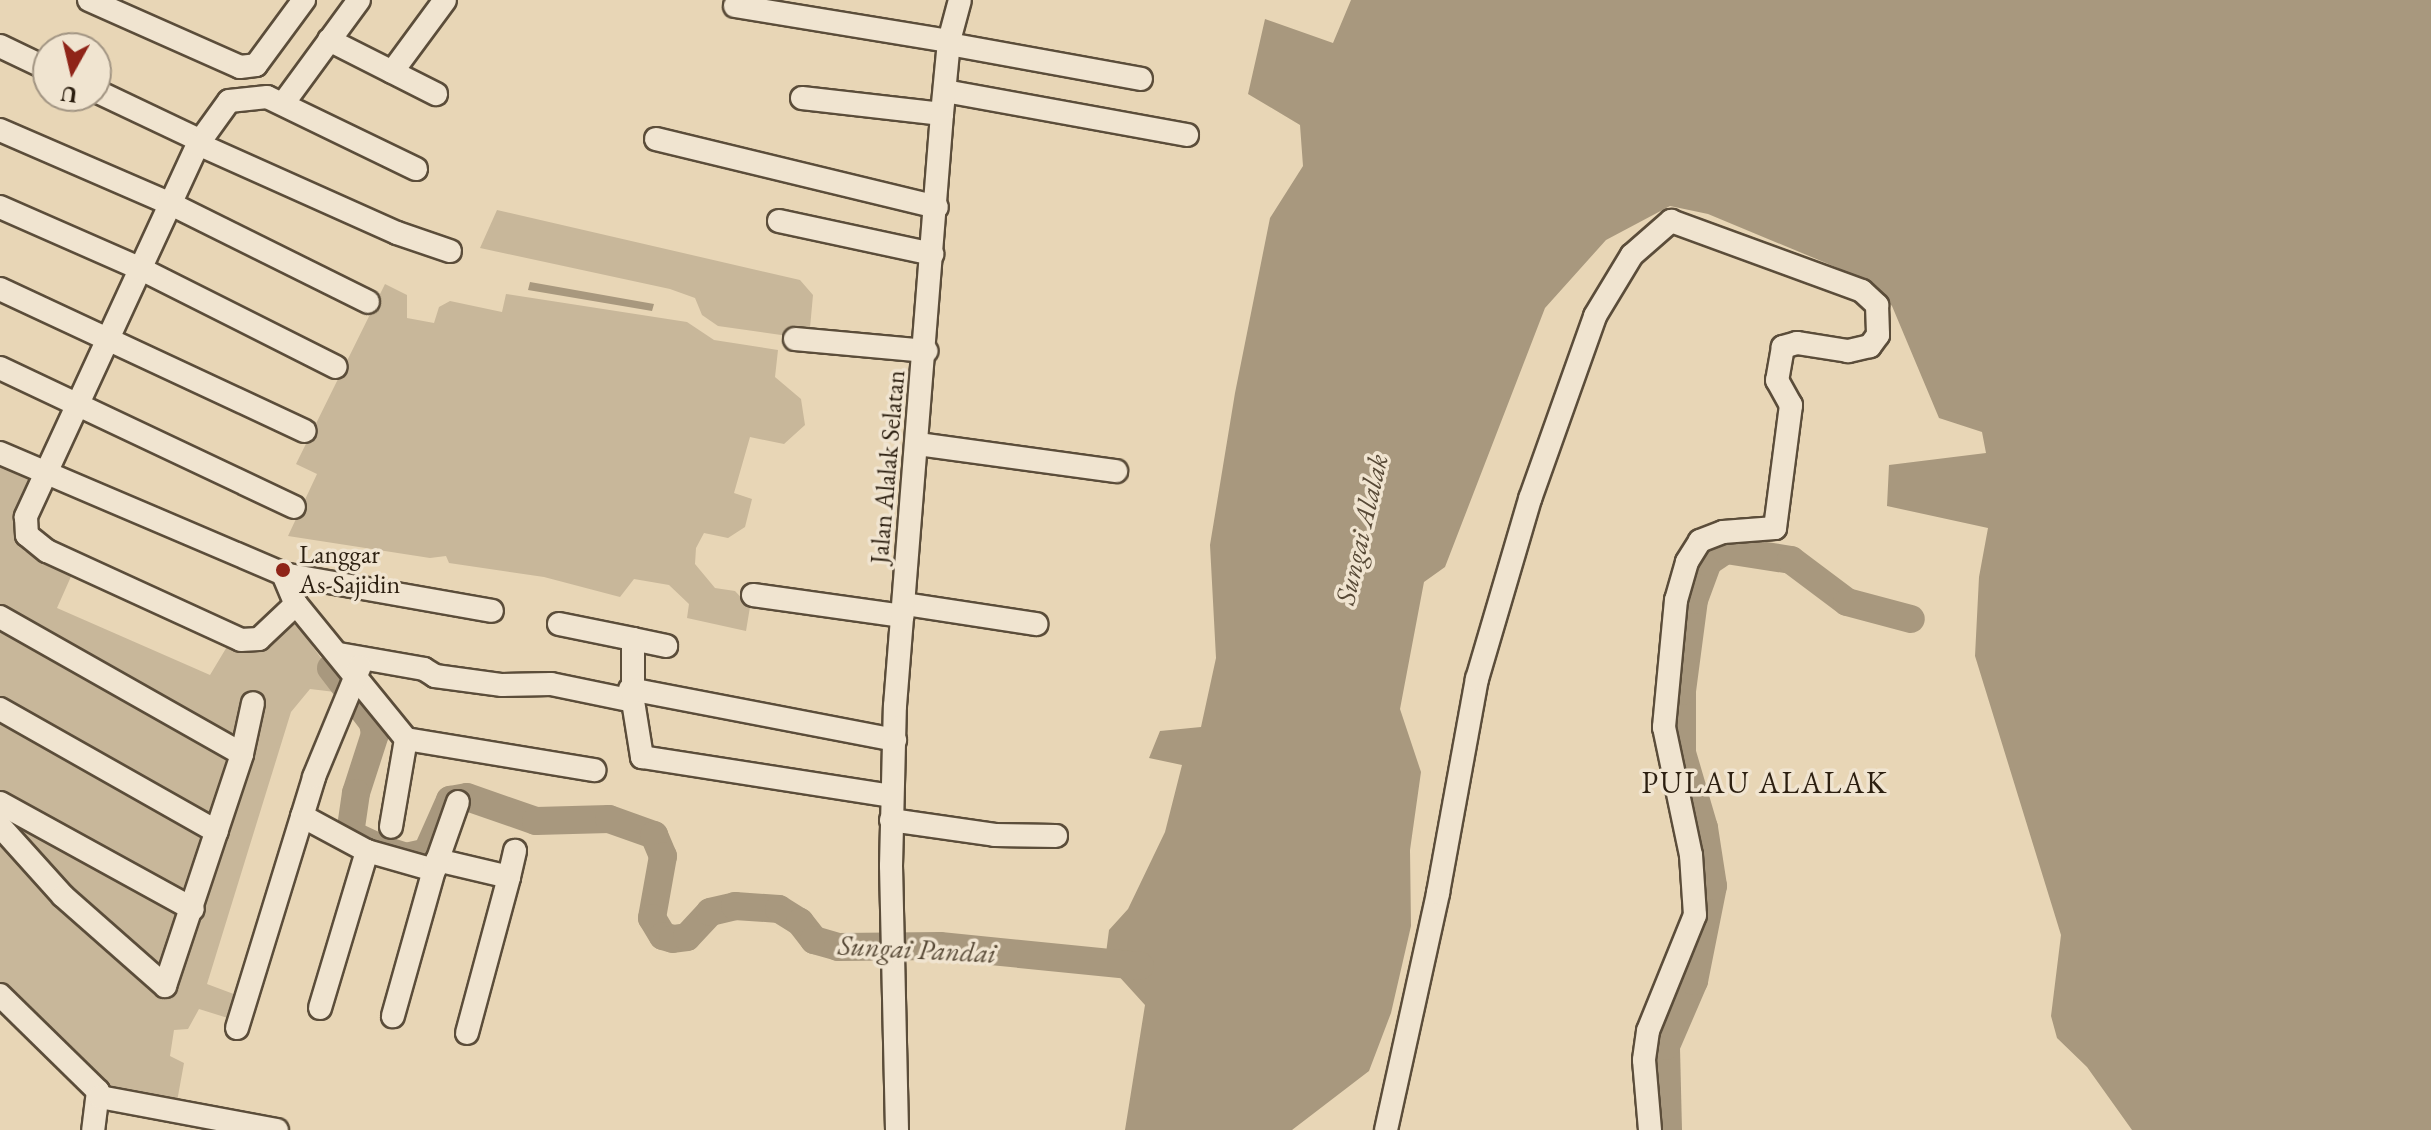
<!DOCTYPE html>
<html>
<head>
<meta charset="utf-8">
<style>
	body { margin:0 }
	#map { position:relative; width:2431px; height:1130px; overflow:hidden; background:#e8d6b6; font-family:"EB Garamond",serif }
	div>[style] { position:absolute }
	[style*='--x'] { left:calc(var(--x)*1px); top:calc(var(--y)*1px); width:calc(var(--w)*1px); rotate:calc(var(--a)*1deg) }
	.green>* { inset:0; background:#c8b79a }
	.water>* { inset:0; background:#a8987e }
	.river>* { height:28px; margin:-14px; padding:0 14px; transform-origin:14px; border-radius:14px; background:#a8987e }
	.roads { filter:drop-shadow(2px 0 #5b4d3a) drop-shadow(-2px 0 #5b4d3a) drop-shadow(0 2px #5b4d3a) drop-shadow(0 -2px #5b4d3a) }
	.minor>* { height:22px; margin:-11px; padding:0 11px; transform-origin:11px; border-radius:11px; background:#f0e4d0 }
	.dots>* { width:22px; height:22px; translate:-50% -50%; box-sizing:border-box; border:4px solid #f0e4d0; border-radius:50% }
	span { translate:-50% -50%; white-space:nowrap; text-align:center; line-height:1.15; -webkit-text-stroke:7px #f0e4d0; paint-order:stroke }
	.street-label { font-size:26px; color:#2c1f10 }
	.poi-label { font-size:26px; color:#2c1f10 }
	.left { translate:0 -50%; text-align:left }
	.water-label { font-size:28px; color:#574936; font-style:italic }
	.quarter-label { font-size:30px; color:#2c1f10; letter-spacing:2px }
	.north { position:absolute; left:32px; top:32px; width:80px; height:80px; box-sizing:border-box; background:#f0e4d0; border:2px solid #a29583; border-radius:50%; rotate:188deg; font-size:22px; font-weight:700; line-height:32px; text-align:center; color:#2c1f10 }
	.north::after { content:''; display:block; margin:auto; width:28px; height:36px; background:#8f2418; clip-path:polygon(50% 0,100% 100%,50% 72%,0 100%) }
</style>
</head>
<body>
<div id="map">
	<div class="green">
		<div style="clip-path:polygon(497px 210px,800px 280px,813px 295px,809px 339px,718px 326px,702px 315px,695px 298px,670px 289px,480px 248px)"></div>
		<div style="clip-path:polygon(385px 284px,407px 295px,407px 318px,434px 323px,439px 307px,450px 301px,502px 312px,506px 294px,687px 322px,714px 340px,778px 350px,775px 377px,801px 399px,805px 425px,784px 444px,750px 437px,734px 493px,752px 499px,745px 527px,728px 538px,704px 533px,696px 548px,695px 564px,715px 588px,735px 591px,750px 607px,746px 631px,687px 618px,689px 604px,669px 585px,634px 579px,620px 597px,544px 577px,449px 563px,446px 556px,430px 558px,288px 536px,317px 474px,296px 464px)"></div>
		<div style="clip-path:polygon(0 464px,38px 482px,17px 531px,24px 551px,73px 572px,57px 608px,210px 675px,228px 645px,293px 619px,336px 679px,335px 692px,310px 689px,291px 712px,207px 984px,239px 996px,231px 1019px,199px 1009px,188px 1029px,174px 1030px,170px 1056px,184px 1063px,176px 1107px,117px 1098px,0 985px)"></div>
	</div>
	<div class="water">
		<div style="clip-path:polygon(1351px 0,2431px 0,2431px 1130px,2132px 1130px,2087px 1067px,2057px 1038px,2051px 1016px,2061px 935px,1975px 656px,1979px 577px,1988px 528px,1887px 506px,1889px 465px,1986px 453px,1982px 432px,1939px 418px,1892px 306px,1875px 289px,1838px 268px,1708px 214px,1670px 206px,1606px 240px,1545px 308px,1445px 567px,1424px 582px,1400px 709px,1421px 772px,1410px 850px,1411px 926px,1391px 1013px,1369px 1071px,1292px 1130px,1125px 1130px,1145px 1005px,1105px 961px,1109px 930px,1128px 909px,1165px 832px,1182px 765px,1149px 758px,1160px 731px,1201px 727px,1216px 658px,1210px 545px,1235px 393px,1270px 218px,1303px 166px,1300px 125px,1248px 94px,1265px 19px,1333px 43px)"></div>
		<div style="clip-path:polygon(530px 282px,654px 304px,652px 311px,528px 290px)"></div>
	</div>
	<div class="river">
		<div style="--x:331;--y:668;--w:69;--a:52.6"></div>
		<div style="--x:373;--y:723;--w:11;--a:80"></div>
		<div style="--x:375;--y:734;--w:62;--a:107.9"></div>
		<div style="--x:356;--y:793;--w:41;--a:98.3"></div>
		<div style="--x:350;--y:834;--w:35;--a:25"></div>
		<div style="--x:382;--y:849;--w:25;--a:18"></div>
		<div style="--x:406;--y:857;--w:22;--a:-13"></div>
		<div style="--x:427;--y:852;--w:57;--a:-66.1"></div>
		<div style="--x:450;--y:800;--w:17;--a:-10"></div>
		<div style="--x:467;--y:797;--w:73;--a:19.2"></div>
		<div style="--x:536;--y:821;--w:73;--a:-1.6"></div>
		<div style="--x:609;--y:819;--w:48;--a:19.6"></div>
		<div style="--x:654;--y:835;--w:23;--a:67"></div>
		<div style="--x:663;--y:856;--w:63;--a:100.1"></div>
		<div style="--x:652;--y:918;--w:21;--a:59"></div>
		<div style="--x:663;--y:936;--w:10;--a:17"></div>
		<div style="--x:673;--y:939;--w:14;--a:-8"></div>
		<div style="--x:687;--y:937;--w:34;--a:-47"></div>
		<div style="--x:710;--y:912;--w:26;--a:-13"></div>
		<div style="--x:735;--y:906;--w:44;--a:3.9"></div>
		<div style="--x:779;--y:909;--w:25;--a:32"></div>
		<div style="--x:800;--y:922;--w:23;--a:52"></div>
		<div style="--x:814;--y:940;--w:25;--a:16"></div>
		<div style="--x:838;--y:947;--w:102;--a:-0.6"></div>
		<div style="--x:940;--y:946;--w:201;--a:5.7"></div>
		<div style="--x:1668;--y:1130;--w:84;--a:-91.4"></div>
		<div style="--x:1666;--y:1046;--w:71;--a:-66.7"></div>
		<div style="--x:1694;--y:981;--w:97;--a:-78.7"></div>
		<div style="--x:1713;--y:886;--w:59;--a:-98.8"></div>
		<div style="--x:1704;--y:828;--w:78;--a:-106.3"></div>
		<div style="--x:1682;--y:753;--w:62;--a:-90"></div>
		<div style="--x:1682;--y:691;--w:92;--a:-82.5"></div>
		<div style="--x:1694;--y:600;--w:40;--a:-69.8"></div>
		<div style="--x:1708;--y:562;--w:22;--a:-34"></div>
		<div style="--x:1726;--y:550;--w:66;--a:8.7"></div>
		<div style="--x:1791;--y:560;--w:70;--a:36.9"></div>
		<div style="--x:1847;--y:602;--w:66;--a:14.9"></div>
	</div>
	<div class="roads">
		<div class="minor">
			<div style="--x:89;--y:0;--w:165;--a:23.9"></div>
			<div style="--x:240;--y:67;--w:16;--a:-7"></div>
			<div style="--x:256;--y:65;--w:81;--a:-53.6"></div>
			<div style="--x:735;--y:6;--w:217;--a:9.3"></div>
			<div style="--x:329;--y:40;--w:120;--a:26.8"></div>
			<div style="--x:949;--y:44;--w:195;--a:10.3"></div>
			<div style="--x:0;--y:46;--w:53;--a:25.6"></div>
			<div style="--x:392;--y:72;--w:89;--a:-53.6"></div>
			<div style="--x:96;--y:91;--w:114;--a:25.4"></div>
			<div style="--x:945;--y:91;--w:246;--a:10.3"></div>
			<div style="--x:802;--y:98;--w:141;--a:6.5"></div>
			<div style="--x:285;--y:101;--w:125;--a:-53.8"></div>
			<div style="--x:0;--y:130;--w:184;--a:23.4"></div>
			<div style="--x:169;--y:203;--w:222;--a:26.4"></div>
			<div style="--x:656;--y:139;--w:289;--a:13.6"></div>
			<div style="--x:198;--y:144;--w:411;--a:114.8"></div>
			<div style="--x:26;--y:517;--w:18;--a:87"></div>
			<div style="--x:27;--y:535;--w:26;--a:39"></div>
			<div style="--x:47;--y:551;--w:213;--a:24.6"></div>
			<div style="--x:241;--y:640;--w:18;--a:-3"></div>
			<div style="--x:259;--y:639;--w:51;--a:-43.4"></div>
			<div style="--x:416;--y:169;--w:165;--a:-154.2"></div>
			<div style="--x:267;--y:97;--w:38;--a:174"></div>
			<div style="--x:229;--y:101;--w:53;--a:125.8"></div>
			<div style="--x:198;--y:144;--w:218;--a:24.1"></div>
			<div style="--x:397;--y:233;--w:56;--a:18.8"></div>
			<div style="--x:0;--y:207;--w:152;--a:23.7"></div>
			<div style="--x:139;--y:268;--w:220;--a:26.7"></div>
			<div style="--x:779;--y:221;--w:157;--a:12.1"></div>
			<div style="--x:0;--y:289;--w:336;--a:25"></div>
			<div style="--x:795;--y:339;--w:132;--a:5.2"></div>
			<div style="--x:0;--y:368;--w:325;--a:25.3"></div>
			<div style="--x:918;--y:444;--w:200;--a:7.8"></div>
			<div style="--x:0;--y:453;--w:308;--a:23.1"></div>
			<div style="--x:283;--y:574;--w:33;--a:67"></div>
			<div style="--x:296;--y:604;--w:174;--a:50.8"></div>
			<div style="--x:406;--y:739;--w:89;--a:99.7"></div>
			<div style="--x:283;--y:574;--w:212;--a:10"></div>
			<div style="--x:753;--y:595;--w:151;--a:8"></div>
			<div style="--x:905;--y:604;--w:133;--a:8.7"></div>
			<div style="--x:0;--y:617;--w:278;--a:29.5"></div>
			<div style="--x:559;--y:624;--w:76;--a:11.5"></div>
			<div style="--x:633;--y:639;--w:62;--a:90"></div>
			<div style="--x:633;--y:639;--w:34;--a:12"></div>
			<div style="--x:339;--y:654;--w:86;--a:10"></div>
			<div style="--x:424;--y:669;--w:13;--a:32"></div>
			<div style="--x:435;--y:676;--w:68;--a:7.7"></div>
			<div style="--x:502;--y:685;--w:49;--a:-1.2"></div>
			<div style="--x:551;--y:684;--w:84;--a:11.7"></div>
			<div style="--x:633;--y:701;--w:57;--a:80.9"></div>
			<div style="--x:642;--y:757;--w:252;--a:8.9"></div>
			<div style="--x:630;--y:689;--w:270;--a:10.9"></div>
			<div style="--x:0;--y:709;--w:249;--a:29.5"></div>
			<div style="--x:406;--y:739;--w:191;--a:9.4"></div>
			<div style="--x:0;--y:803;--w:220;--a:28.8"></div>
			<div style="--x:302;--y:816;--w:74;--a:28.3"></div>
			<div style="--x:367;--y:851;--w:70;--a:15.8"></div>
			<div style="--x:434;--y:870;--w:152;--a:105.7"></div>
			<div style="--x:891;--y:820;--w:105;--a:8.2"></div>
			<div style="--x:995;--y:835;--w:61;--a:0.9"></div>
			<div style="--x:0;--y:826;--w:94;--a:48"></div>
			<div style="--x:63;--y:896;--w:136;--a:41.4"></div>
			<div style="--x:165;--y:986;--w:244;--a:-71.6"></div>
			<div style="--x:242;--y:754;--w:52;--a:-77.8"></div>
			<div style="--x:437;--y:860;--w:74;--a:13.3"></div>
			<div style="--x:509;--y:877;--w:27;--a:-77"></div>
			<div style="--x:434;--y:870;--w:72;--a:-70.6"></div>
			<div style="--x:0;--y:995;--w:137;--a:44.4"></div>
			<div style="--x:98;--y:1091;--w:39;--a:97"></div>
			<div style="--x:320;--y:1008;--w:164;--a:-73.3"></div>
			<div style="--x:237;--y:1028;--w:263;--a:-72.9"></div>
			<div style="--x:314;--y:777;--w:120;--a:-67.5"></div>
			<div style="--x:467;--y:1033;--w:162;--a:-74.9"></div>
			<div style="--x:100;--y:1097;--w:180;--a:10.6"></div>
			<div style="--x:897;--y:1130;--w:264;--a:-91.3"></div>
			<div style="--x:891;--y:866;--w:160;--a:-88.6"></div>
			<div style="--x:895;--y:706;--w:594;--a:-85.46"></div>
			<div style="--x:942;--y:114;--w:73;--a:-84.5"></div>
			<div style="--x:949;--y:41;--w:42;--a:-75"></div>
			<div style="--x:1386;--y:1130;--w:243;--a:-77.6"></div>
			<div style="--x:1438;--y:893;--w:218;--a:-79.7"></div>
			<div style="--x:1477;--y:679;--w:188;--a:-73.6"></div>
			<div style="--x:1530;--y:499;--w:194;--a:-70.4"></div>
			<div style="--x:1595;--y:316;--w:71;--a:-58.8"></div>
			<div style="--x:1632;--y:255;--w:52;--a:-41.1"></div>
			<div style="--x:1671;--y:221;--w:203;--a:20.1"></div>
			<div style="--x:1862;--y:291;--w:21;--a:43"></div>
			<div style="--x:1877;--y:305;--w:30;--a:88"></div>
			<div style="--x:1878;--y:335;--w:14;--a:126"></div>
			<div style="--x:1870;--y:346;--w:23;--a:167"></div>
			<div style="--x:1848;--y:351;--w:52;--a:-171.1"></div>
			<div style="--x:1797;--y:343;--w:15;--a:164"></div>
			<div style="--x:1783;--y:347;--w:34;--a:100"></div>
			<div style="--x:1777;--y:380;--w:29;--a:61"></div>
			<div style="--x:1791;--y:405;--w:124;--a:97.4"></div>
			<div style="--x:1775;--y:528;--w:52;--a:175.6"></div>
			<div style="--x:1723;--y:532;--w:25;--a:159"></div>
			<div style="--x:1700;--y:541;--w:25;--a:122"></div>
			<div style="--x:1687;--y:562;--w:40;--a:106"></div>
			<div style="--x:1676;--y:600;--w:128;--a:95.4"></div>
			<div style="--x:1664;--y:727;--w:131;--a:78.1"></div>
			<div style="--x:1691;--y:855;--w:60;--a:86.2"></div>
			<div style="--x:1695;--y:915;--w:125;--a:112.1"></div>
			<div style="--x:1648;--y:1031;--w:29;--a:98"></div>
			<div style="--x:1644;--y:1060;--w:70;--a:85.1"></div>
		</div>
	</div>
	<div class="dots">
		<div style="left:283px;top:570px;background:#8f2418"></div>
	</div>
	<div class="street-label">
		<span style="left:888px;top:467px;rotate:-85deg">Jalan Alalak Selatan</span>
	</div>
	<div class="poi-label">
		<span class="left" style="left:299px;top:570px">Langgar<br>As-Sajidin</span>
	</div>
	<div class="water-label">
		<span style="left:1361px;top:529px;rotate:-77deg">Sungai Alalak</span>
		<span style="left:917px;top:949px;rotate:3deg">Sungai Pandai</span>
	</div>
	<div class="quarter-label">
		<span style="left:1765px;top:783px">PULAU ALALAK</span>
	</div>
	<div class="north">U</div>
</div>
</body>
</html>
